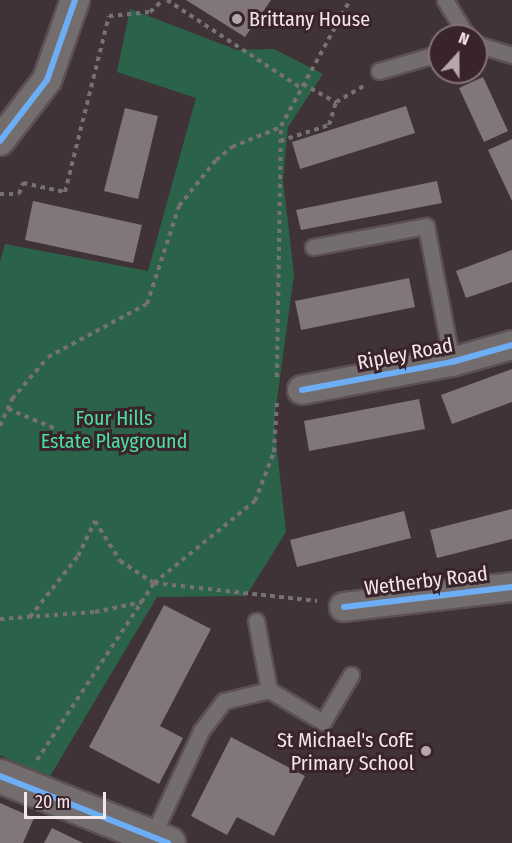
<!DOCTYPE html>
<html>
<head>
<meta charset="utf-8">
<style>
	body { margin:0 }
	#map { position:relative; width:512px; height:843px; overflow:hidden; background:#403337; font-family:"Fira Sans Condensed",sans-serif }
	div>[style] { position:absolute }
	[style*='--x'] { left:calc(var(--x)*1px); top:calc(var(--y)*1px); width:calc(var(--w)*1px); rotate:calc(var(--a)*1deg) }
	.green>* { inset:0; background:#2a634a }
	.building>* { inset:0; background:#81767a }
	.path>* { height:4px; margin-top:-2px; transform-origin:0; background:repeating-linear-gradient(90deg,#787173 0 4.5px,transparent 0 9px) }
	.roads { filter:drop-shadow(2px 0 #5c5055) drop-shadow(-2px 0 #5c5055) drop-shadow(0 2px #5c5055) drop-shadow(0 -2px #5c5055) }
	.service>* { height:15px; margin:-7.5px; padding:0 7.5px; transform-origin:7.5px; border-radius:7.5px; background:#736d6e }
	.minor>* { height:28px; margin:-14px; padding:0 14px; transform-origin:14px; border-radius:14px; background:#736d6e }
	.tertiary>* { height:33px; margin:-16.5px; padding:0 16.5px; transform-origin:16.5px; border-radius:16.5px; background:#736d6e }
	.cycleway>* { height:6px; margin:-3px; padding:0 3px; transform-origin:3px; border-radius:3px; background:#6dadf4 }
	.dots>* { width:16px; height:16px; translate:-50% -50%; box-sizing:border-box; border:3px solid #3a242c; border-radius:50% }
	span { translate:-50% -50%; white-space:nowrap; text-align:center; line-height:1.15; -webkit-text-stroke:6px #3a242c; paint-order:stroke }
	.poi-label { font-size:20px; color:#f5e6eb }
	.left { translate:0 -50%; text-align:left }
	.right { translate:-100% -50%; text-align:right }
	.street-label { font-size:20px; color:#f5e6eb }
	.park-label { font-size:20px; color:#49e0a2 }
	.north { position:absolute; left:428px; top:24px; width:60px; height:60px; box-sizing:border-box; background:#3a242c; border:2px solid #857278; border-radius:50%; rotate:21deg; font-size:16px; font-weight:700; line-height:24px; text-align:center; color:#f5e6eb }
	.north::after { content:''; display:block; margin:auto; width:21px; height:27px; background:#b6a7ac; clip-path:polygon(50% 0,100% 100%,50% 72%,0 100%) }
	.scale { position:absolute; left:24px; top:792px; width:82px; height:27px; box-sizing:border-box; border:3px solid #f5e6eb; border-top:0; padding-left:8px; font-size:18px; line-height:21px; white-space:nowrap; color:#f5e6eb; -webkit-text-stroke:4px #3a242c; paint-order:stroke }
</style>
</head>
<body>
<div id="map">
	<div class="green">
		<div style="clip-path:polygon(130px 9px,237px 50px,274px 49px,323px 74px,288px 127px,283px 180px,294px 274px,274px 422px,286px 532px,246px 596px,157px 597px,49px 778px,0 755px,0 262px,5px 244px,148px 271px,196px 98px,117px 72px)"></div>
	</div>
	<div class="building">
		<div style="clip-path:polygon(186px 0,271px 0,245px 37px)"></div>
		<div style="clip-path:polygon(483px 77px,508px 131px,484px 142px,459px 88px)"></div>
		<div style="clip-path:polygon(406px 106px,415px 133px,300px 169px,292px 142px)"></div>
		<div style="clip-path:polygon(125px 108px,158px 116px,138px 199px,104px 191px)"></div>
		<div style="clip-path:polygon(512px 139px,512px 201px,488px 150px)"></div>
		<div style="clip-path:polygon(437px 181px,442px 203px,301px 230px,296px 210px)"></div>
		<div style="clip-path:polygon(33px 201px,142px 225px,133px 263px,25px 240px)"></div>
		<div style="clip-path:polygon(512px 250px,512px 282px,466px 298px,456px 271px)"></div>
		<div style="clip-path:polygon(409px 278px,415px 307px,301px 330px,295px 301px)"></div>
		<div style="clip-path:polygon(512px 369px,512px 402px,452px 424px,441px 395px)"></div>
		<div style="clip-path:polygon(419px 399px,425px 429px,309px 451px,304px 421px)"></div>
		<div style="clip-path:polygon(512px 509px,512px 539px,437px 558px,430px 530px)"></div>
		<div style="clip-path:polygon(404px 511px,411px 538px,297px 567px,290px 540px)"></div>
		<div style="clip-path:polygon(164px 605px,211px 629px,160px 726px,183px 738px,159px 784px,89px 747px)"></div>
		<div style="clip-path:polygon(231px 737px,305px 776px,274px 836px,237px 817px,227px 835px,191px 816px)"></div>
		<div style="clip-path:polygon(0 803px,34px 818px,23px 843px,0 843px)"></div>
		<div style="clip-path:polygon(52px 828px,83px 843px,44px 843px)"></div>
	</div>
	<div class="path">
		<div style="--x:167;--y:0;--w:160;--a:33.3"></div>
		<div style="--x:303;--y:84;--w:38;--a:29"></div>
		<div style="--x:336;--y:102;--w:34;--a:-30"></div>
		<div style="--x:280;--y:141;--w:52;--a:-18.1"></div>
		<div style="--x:329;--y:125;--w:24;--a:-73"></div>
		<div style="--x:0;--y:194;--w:19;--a:0"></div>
		<div style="--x:19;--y:194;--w:12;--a:-70"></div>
		<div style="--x:23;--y:183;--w:43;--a:12.1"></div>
		<div style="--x:65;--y:192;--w:181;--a:-76"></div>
		<div style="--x:109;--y:16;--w:41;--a:-5.6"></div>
		<div style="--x:150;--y:12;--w:18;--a:-43"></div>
		<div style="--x:277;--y:377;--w:251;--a:-89.1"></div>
		<div style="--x:281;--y:126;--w:144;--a:-61.3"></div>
		<div style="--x:8;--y:409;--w:50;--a:22.4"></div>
		<div style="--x:0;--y:426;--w:30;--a:-66"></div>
		<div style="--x:12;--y:399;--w:55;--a:-49.4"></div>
		<div style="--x:48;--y:357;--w:112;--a:-28.2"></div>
		<div style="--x:147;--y:304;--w:103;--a:-71.9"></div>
		<div style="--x:179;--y:206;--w:59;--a:-51.2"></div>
		<div style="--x:216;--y:160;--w:21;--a:-39"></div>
		<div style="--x:232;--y:147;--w:53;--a:-22.2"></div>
		<div style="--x:30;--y:617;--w:78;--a:-51.8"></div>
		<div style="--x:78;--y:556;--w:39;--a:-64"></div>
		<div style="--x:95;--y:521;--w:47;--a:58"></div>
		<div style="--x:120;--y:561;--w:40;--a:32.9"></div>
		<div style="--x:154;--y:583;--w:164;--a:6.3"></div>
		<div style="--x:0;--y:619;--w:95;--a:-4.2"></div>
		<div style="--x:95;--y:612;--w:48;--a:-12"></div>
		<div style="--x:37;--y:760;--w:212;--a:-56.5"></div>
		<div style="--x:154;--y:583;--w:130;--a:-39.1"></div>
		<div style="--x:255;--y:501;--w:53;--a:-68.8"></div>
		<div style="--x:274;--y:452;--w:50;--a:-86.6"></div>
	</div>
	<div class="roads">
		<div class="service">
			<div style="--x:445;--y:0;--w:42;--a:58.6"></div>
			<div style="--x:476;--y:44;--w:38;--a:17"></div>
			<div style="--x:379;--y:71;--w:64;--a:-16.4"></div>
			<div style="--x:313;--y:247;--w:115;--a:-10.5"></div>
			<div style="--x:426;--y:226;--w:138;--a:79.2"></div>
			<div style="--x:256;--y:621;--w:70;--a:79.3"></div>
			<div style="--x:153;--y:835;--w:115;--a:-65.2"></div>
			<div style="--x:201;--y:731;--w:38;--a:-53"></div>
			<div style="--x:224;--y:701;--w:46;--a:-13.7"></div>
			<div style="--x:269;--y:690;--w:63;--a:30.7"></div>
			<div style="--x:323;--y:722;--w:55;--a:-59.2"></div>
		</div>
		<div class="minor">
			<div style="--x:0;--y:141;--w:77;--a:-52.4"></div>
			<div style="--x:47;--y:80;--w:85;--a:-70.7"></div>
			<div style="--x:302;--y:390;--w:153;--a:-10.6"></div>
			<div style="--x:452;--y:362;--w:62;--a:-15.8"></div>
			<div style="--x:344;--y:607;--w:169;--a:-6.8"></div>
		</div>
		<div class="tertiary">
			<div style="--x:0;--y:776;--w:181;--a:21.7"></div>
		</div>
	</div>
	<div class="cycleway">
		<div style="--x:0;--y:141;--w:77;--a:-52.4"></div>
		<div style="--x:47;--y:80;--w:85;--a:-70.7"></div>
		<div style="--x:302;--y:390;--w:153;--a:-10.6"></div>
		<div style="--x:452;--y:362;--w:62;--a:-15.8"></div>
		<div style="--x:344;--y:607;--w:169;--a:-6.8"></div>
		<div style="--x:0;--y:776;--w:181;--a:21.7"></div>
	</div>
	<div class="dots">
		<div style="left:237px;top:19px;background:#b6a7ac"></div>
		<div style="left:426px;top:751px;background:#b6a7ac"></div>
	</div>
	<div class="poi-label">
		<span class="left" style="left:249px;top:19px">Brittany House</span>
		<span class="right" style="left:414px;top:752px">St Michael's CofE<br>Primary School</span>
	</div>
	<div class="street-label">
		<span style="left:405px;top:354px;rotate:-11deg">Ripley Road</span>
		<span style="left:426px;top:581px;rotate:-7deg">Wetherby Road</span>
	</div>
	<div class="park-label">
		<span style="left:114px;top:430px">Four Hills<br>Estate Playground</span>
	</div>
	<div class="north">N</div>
	<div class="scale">20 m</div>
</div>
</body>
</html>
